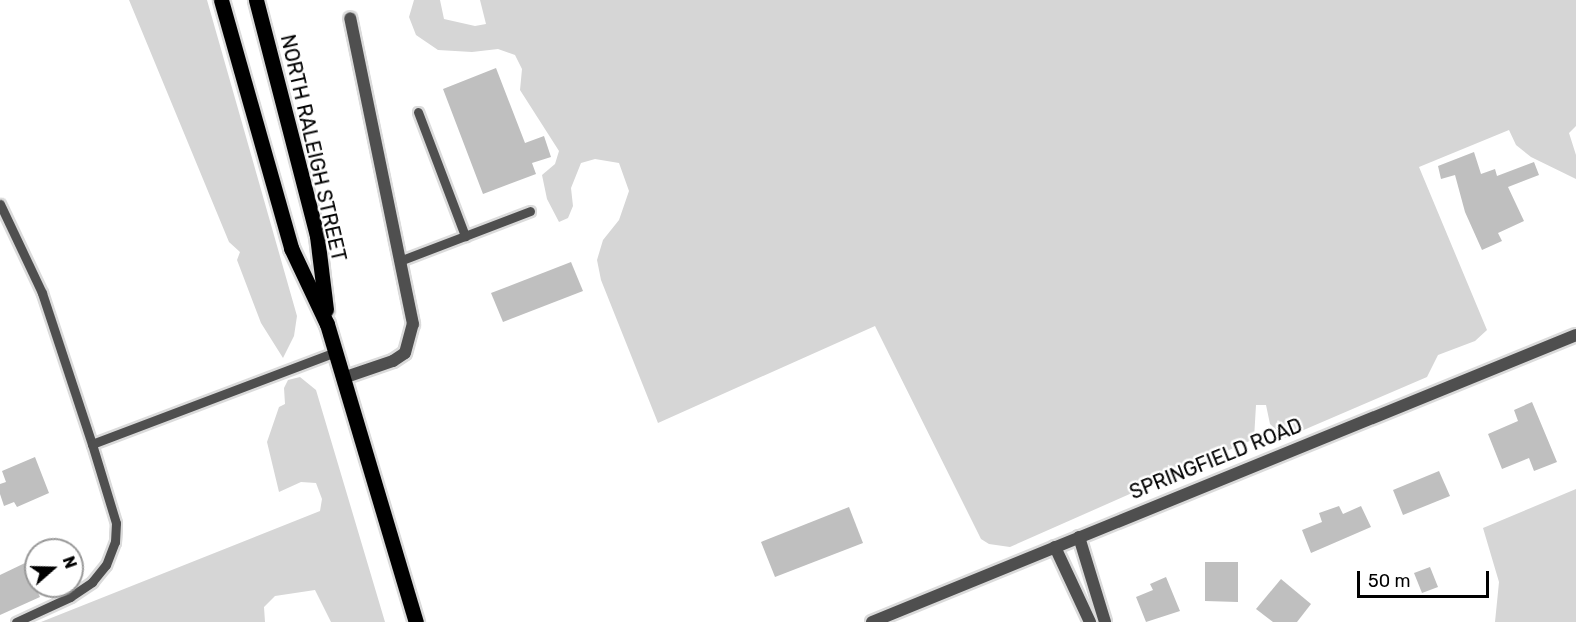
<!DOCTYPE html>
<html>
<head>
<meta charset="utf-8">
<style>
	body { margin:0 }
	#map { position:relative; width:1576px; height:622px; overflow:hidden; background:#fff; font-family:Rubik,sans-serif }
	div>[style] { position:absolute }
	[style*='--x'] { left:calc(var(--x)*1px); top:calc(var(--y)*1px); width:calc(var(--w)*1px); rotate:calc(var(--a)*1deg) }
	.green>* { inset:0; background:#d6d6d6 }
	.building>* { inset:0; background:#bfbfbf }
	.roads { filter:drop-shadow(2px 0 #dbdbdb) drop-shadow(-2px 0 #dbdbdb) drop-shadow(0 2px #dbdbdb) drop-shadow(0 -2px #dbdbdb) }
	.service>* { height:9px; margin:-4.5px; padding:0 4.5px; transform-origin:4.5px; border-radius:4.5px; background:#4f4f4f }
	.minor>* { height:12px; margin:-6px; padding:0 6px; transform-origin:6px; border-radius:6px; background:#4f4f4f }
	.primary>* { height:15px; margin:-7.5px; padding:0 7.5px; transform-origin:7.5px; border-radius:7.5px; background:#000 }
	span { translate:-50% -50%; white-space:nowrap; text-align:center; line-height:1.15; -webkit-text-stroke:5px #fff; paint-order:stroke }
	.street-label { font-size:20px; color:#000 }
	.north { position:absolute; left:24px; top:538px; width:60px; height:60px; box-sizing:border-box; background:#fff; border:2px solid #999; border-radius:50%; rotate:70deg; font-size:16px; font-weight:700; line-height:24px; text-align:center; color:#000 }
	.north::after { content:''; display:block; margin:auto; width:21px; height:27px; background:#000; clip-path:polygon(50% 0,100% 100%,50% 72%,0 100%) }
	.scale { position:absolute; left:1357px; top:571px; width:132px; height:27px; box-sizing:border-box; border:3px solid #000; border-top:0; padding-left:8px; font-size:18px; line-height:21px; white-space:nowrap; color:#000; -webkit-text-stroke:4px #fff; paint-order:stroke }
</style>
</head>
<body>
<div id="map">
	<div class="green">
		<div style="clip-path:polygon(129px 0,207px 0,297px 316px,294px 336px,283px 358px,261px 323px,237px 260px,240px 252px,229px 242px)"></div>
		<div style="clip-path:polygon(414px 0,440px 0,444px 19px,475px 26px,486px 24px,480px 0,1576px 0,1576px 126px,1569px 133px,1576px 155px,1576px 179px,1531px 157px,1516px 145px,1509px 130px,1419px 167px,1487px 330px,1475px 341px,1438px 355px,1427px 377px,1285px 438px,1270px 424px,1266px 405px,1256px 405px,1254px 439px,1010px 547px,989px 544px,981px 539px,875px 326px,658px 423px,601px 280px,597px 260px,603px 240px,619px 220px,629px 191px,619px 163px,595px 159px,581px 163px,571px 188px,573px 206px,568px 218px,559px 222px,547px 199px,542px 175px,555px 164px,559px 151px,520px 90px,522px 69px,515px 55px,498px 49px,472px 52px,438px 50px,416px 35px,409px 17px)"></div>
		<div style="clip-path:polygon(300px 377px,316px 390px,385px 622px,331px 622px,315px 590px,275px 596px,264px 607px,265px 622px,41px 622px,320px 511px,322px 499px,316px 483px,301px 482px,279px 492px,267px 442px,279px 407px,285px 404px,284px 388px,288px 380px)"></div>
		<div style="clip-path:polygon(1576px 489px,1576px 622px,1495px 622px,1499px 582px,1483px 528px)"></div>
	</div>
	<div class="building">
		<div style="clip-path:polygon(496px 68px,525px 143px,544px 136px,551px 157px,532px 163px,536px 174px,483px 194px,443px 89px)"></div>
		<div style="clip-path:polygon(1474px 152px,1481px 174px,1495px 169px,1497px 176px,1534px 162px,1539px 175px,1508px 187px,1524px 221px,1498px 233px,1502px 241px,1482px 250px,1465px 212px,1455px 175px,1441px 179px,1438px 166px)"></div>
		<div style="clip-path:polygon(571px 262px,583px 291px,503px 322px,491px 293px)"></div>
		<div style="clip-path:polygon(1532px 402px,1557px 462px,1534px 471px,1529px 458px,1502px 469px,1488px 434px,1518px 421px,1514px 410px)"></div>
		<div style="clip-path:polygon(35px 457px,49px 493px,17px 507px,14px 502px,4px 506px,0 494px,0 484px,6px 482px,2px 471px)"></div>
		<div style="clip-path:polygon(1439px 471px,1450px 496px,1403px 515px,1393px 490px)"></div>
		<div style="clip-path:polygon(1339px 506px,1343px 514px,1361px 506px,1371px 527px,1311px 553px,1302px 530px,1322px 522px,1319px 513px)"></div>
		<div style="clip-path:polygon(849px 507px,863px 543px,775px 577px,761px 542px)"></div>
		<div style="clip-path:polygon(1205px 562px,1238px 562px,1238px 602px,1205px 601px)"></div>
		<div style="clip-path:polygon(25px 563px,40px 597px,0 615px,0 575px)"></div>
		<div style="clip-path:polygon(1430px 567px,1438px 587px,1422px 593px,1414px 573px)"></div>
		<div style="clip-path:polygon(1166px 577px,1180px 611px,1146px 622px,1136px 597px,1153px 590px,1150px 584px)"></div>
		<div style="clip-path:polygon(1281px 579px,1311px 604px,1297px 622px,1273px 622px,1256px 609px)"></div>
	</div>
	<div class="roads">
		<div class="service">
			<div style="--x:418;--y:112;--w:133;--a:69.2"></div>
			<div style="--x:0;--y:204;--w:98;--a:64.7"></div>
			<div style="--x:42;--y:293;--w:159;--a:71.7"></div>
			<div style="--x:402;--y:260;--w:137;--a:-20.9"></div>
			<div style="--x:16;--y:622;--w:60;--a:-24.8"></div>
			<div style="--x:70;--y:597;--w:27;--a:-34"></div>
			<div style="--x:92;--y:582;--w:22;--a:-51"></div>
			<div style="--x:106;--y:565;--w:25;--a:-69"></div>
			<div style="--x:115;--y:542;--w:19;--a:-87"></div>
			<div style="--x:116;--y:523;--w:83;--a:-106.9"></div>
			<div style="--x:92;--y:444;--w:261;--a:-20.7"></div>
		</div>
		<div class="minor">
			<div style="--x:343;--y:378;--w:53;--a:-18.8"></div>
			<div style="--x:393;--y:361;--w:14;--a:-34"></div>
			<div style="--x:405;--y:353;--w:30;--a:-75"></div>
			<div style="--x:413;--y:324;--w:312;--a:-101.6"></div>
			<div style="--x:1079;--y:537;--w:89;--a:73"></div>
			<div style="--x:1055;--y:547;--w:83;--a:65"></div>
			<div style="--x:872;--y:622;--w:760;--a:-22.18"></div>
		</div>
		<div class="primary">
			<div style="--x:221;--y:0;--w:258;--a:74.2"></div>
			<div style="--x:291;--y:248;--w:84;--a:64.7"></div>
			<div style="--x:327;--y:324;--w:311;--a:73.4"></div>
			<div style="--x:256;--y:0;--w:244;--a:75.5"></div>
			<div style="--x:317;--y:236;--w:74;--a:83"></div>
		</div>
	</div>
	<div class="street-label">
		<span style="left:313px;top:148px;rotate:77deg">NORTH RALEIGH STREET</span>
		<span style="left:1216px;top:459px;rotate:-22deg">SPRINGFIELD ROAD</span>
	</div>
	<div class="north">N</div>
	<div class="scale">50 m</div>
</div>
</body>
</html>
